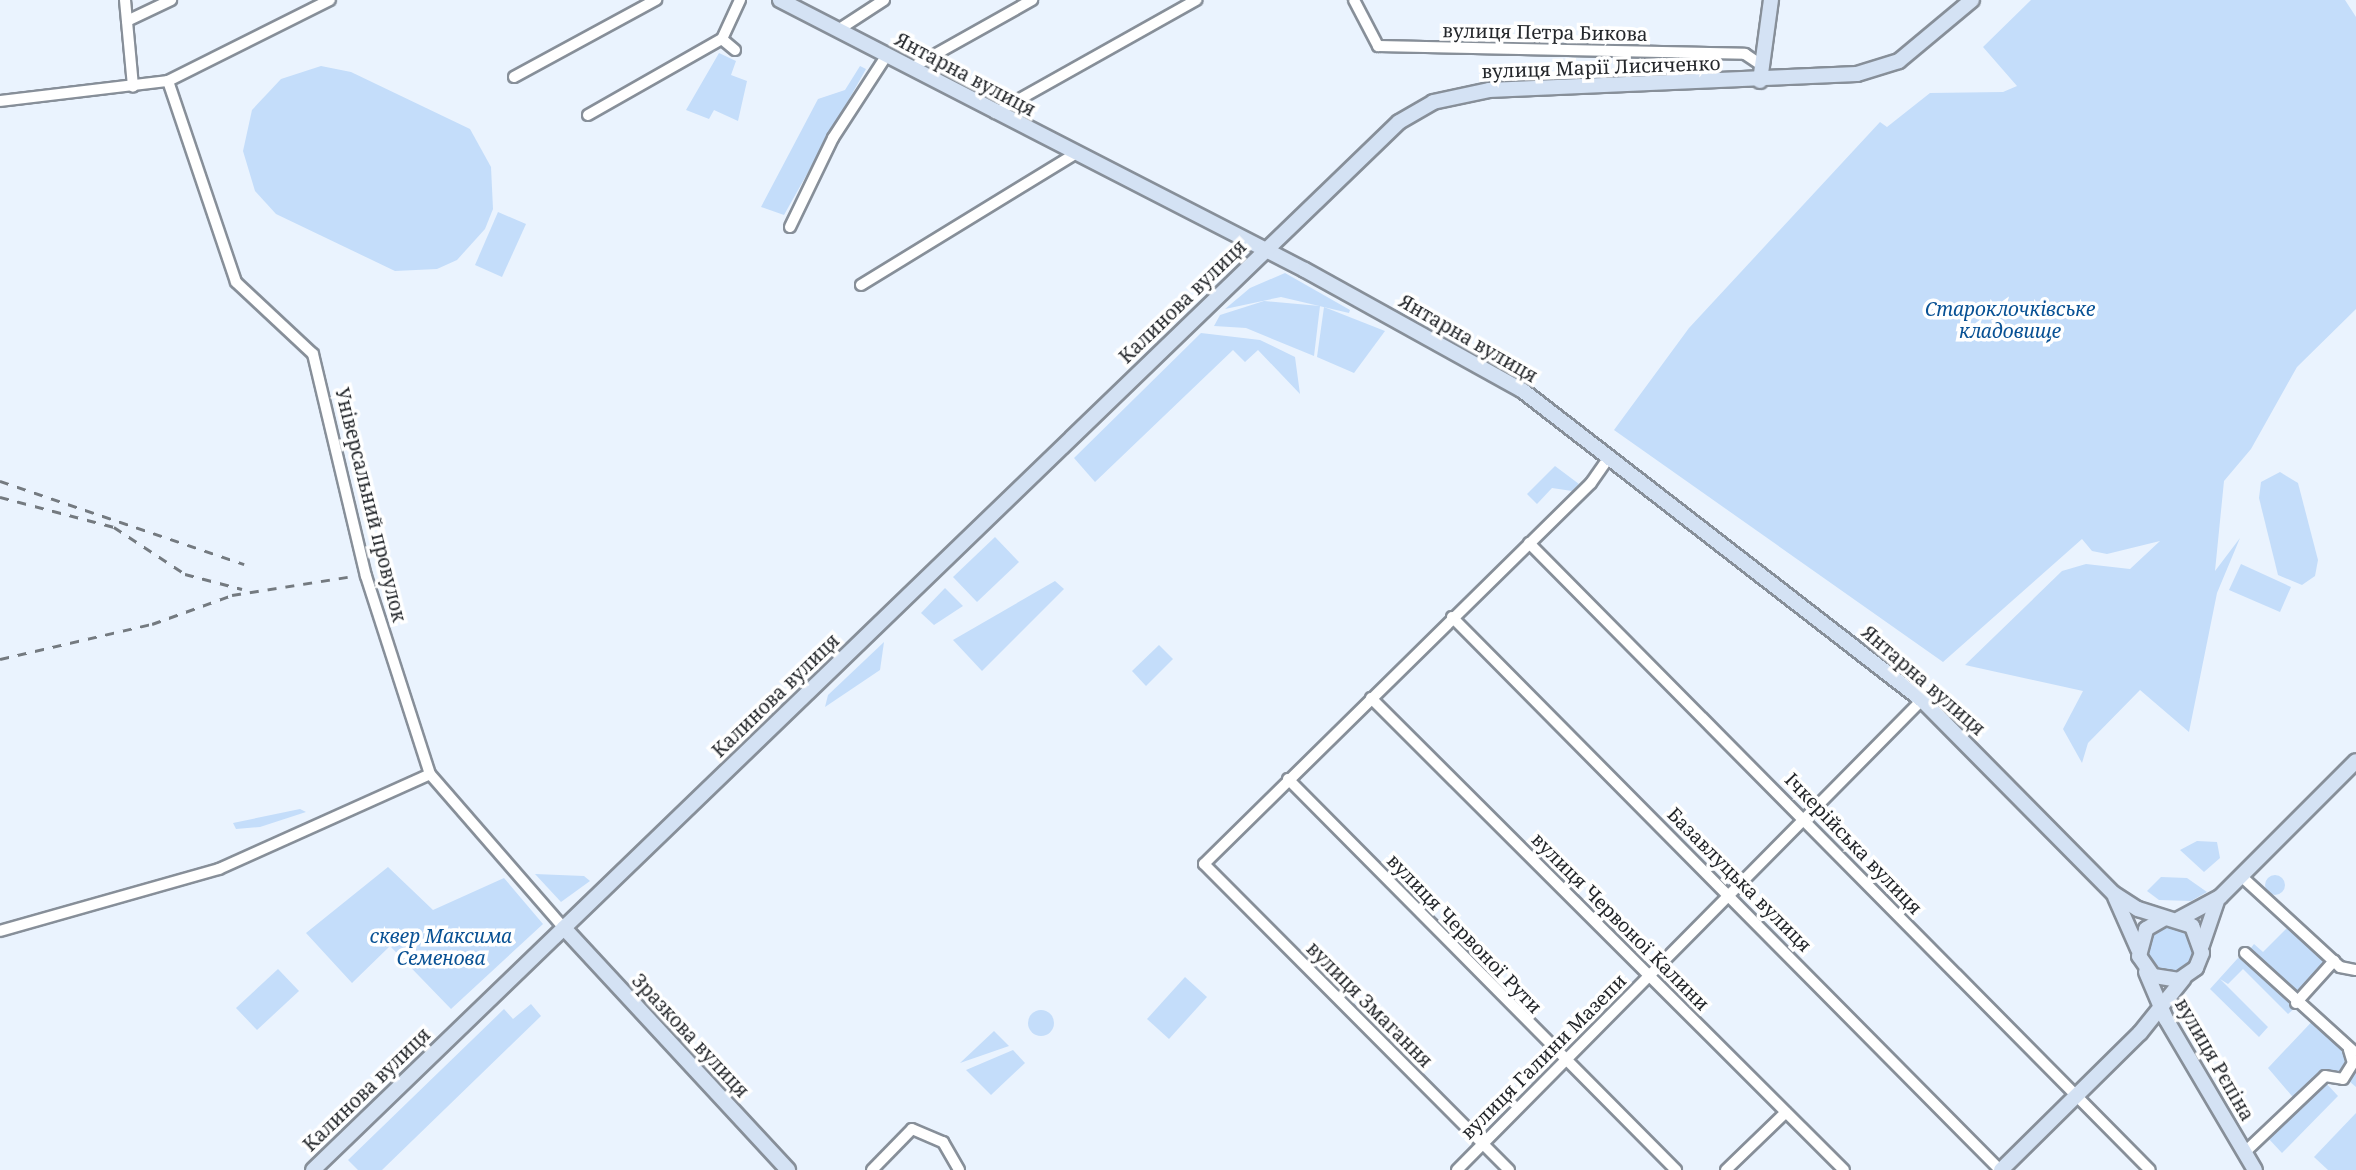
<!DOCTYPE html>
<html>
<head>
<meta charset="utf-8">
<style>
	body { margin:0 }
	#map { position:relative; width:2356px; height:1170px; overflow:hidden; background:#eaf3fe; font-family:"Noto Serif",serif }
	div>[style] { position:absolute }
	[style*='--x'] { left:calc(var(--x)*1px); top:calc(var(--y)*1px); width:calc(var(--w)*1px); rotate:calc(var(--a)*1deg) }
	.green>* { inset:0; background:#c4ddfa }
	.round { border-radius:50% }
	.roads { filter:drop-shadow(2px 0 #878f99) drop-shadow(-2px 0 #878f99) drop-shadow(0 2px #878f99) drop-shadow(0 -2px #878f99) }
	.street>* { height:10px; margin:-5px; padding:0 5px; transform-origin:5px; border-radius:5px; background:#fff }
	.secondary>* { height:14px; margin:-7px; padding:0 7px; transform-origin:7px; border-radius:7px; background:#d4e2f4 }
	.rail>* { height:2.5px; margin-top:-1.25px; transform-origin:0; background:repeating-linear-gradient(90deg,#747a80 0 9px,transparent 0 18px) }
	span { translate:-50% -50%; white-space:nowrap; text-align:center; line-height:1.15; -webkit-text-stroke:7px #fff; paint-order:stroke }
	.street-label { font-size:19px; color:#24272b }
	.park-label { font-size:19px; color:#085194; font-style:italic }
</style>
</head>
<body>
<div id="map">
	<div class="green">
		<div style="clip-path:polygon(2031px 0,2345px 0,2356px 17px,2356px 309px,2297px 367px,2251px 449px,2224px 481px,2215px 571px,2240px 538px,2217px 593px,2189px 732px,2140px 690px,2088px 743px,2082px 763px,2063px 729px,2083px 691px,1965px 665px,2062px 571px,2086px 564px,2130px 569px,2160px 541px,2107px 554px,2092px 551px,2082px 539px,1943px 662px,1614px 430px,1689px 328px,1880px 122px,1887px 127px,1930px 93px,2003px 92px,2017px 86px,1983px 47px)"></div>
		<div style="clip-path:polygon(719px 53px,736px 61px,731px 75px,747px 81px,738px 121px,714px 110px,709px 119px,686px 110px)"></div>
		<div style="clip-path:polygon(321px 66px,351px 72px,470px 129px,491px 167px,493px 209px,485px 229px,457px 260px,437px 269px,395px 271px,276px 214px,255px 191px,243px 151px,252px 110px,281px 79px)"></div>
		<div style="clip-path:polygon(860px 66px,866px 69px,784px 215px,761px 207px,818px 99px,845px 90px)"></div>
		<div style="clip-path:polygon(498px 212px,526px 224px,502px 277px,475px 265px)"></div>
		<div style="clip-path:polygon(1285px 273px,1350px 310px,1349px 313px,1281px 297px,1225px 309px,1250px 288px)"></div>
		<div style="clip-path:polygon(1264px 301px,1320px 306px,1314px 356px,1246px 328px,1214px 326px,1220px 315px)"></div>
		<div style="clip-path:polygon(1324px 307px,1385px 331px,1354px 373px,1317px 357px)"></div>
		<div style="clip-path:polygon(1201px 333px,1260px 340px,1295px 357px,1300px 394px,1258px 350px,1245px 362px,1233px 350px,1095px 482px,1074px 458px)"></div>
		<div style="clip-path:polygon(1555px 466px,1579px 484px,1572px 491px,1552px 488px,1537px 504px,1527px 494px)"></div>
		<div style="clip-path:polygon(2280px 472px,2298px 483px,2318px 560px,2315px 576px,2302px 585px,2278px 575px,2259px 498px,2261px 482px)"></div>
		<div style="clip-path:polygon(995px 537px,1019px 562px,977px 602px,953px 577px)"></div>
		<div style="clip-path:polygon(2241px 564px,2291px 587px,2280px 612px,2229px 590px)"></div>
		<div style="clip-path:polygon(1055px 581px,1064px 589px,982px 671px,953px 640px)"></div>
		<div style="clip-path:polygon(945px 588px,963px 606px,934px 625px,921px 613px)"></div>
		<div style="clip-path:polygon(884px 642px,880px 670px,825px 707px,828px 695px)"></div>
		<div style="clip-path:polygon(1159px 645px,1173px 659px,1146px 686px,1132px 671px)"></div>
		<div style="clip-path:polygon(300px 809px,306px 812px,260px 827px,236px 829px,233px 823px)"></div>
		<div style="clip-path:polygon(2197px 841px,2217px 842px,2220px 858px,2204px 872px,2180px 850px)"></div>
		<div style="clip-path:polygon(388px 867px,433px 910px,504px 878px,543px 924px,451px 1009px,390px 946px,352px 983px,306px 933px)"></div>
		<div style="clip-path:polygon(535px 874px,584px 876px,590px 881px,561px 902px)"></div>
		<div class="round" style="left:2265px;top:875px;width:20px;height:20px"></div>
		<div style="clip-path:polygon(2161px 877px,2187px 878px,2207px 892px,2191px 901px,2159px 900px,2147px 891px)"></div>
		<div class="round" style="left:2145px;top:924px;width:50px;height:50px"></div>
		<div style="clip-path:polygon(2291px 924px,2330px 960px,2296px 1000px,2247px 953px,2254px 944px,2263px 952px)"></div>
		<div style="clip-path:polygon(2238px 958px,2251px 963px,2296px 1007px,2288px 1014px,2243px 969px,2228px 984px,2220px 979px,2268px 1027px,2259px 1037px,2210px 989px)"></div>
		<div style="clip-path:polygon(278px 969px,299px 991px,257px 1030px,236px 1008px)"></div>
		<div style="clip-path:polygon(1185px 977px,1207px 997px,1169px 1039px,1147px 1019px)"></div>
		<div style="clip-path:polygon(531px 1004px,541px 1016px,382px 1170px,358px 1170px,348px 1160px,504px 1009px,513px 1019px)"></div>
		<div class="round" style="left:1028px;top:1010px;width:26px;height:26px"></div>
		<div style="clip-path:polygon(2320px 1013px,2356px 1051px,2356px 1087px,2342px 1075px,2333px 1084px,2325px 1077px,2297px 1102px,2268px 1068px)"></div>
		<div style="clip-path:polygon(994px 1031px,1009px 1046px,960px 1063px)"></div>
		<div style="clip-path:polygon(1013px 1050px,1025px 1063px,991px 1095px,966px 1070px)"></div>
		<div style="clip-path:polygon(2325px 1082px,2338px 1096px,2282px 1153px,2267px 1137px)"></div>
		<div style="clip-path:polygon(2356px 1113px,2356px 1170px,2328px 1170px,2314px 1157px)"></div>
	</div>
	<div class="roads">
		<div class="street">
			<div style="--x:125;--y:0;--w:87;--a:84.7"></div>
			<div style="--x:1354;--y:0;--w:52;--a:62.4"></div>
			<div style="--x:1378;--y:46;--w:367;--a:1.2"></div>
			<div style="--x:1745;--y:54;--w:18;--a:34"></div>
			<div style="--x:127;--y:21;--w:49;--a:-25.5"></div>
			<div style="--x:838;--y:30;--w:55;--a:-33.1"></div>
			<div style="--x:735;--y:50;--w:17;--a:-140"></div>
			<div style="--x:722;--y:39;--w:43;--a:-65.2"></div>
			<div style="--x:911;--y:68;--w:139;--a:-29.3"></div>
			<div style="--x:514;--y:77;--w:162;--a:-28.5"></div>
			<div style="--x:168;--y:81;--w:212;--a:71.3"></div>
			<div style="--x:236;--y:282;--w:105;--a:43.1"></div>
			<div style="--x:313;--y:354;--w:228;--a:76.6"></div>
			<div style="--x:366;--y:576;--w:208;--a:72.1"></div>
			<div style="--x:430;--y:774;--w:204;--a:49"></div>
			<div style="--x:0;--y:101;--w:169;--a:-6.8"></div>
			<div style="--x:168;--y:81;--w:181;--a:-26.6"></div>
			<div style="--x:995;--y:113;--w:231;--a:-29.3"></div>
			<div style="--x:588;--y:115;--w:154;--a:-29.6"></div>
			<div style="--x:790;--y:227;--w:99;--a:-64.2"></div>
			<div style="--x:833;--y:138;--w:99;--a:-57"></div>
			<div style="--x:861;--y:285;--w:249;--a:-31.5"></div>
			<div style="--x:1529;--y:543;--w:882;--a:45.28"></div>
			<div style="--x:1452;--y:617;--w:779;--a:45.26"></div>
			<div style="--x:1371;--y:698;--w:668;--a:44.94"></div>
			<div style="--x:1288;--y:779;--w:551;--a:45.22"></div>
			<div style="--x:2240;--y:875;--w:136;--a:42.6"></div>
			<div style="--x:2340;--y:967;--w:16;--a:11"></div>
			<div style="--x:0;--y:931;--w:228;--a:-15.8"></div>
			<div style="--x:219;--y:869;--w:231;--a:-24.2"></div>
			<div style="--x:2245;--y:953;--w:146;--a:42.2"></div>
			<div style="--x:2296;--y:1003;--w:57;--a:-47.9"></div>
			<div style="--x:2245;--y:1152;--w:110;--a:-43.5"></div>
			<div style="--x:2325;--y:1076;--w:18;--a:9"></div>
			<div style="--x:2343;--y:1079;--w:19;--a:-58"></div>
			<div style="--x:2353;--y:1063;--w:14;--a:-107"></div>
			<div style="--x:872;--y:1170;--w:57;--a:-45.7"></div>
			<div style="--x:912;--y:1129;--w:34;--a:23"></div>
			<div style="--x:943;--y:1142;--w:32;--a:60"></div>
			<div style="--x:1457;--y:1170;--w:661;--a:-45.31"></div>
			<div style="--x:1509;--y:1170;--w:432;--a:-134.9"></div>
			<div style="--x:1204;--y:864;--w:543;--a:-44.55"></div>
			<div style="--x:1591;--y:483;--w:29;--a:-55"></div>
			<div style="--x:1726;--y:1170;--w:83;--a:-44"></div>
		</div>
		<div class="secondary">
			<div style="--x:780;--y:0;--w:590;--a:27.22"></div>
			<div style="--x:1305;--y:270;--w:249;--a:29"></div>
			<div style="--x:1523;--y:391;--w:505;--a:37.76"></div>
			<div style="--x:1922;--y:700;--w:272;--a:45.3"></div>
			<div style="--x:2113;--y:893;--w:30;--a:33"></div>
			<div style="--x:2138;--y:909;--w:57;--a:17.5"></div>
			<div style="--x:2192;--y:926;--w:29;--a:70"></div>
			<div style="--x:2202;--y:953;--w:16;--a:112"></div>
			<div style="--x:2196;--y:968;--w:21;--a:145"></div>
			<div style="--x:2179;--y:980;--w:26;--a:-171"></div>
			<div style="--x:2153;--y:976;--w:24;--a:-125"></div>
			<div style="--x:2139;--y:956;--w:28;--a:-75"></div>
			<div style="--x:2146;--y:929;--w:22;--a:-30"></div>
			<div style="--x:1760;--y:81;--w:82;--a:-82.3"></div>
			<div style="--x:2115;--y:897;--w:57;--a:66.1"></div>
			<div style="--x:2179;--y:919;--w:47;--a:-28.2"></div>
			<div style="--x:2220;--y:897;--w:192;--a:-45"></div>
			<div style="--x:564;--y:928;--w:330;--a:47.2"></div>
			<div style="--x:2202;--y:945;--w:46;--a:-71.2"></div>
			<div style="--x:2146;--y:972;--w:51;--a:66.9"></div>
			<div style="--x:2166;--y:1019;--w:175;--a:59.5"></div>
			<div style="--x:313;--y:1170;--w:1509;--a:-43.98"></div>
			<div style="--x:1399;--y:122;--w:39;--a:-30"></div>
			<div style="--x:1433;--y:102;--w:57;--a:-12.1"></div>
			<div style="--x:1489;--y:90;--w:368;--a:-2.5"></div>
			<div style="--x:1857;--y:74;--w:44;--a:-17.2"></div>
			<div style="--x:1899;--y:61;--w:95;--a:-39.9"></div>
			<div style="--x:2001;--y:1170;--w:195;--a:-44.6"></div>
			<div style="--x:2140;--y:1033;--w:70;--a:-51.3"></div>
		</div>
	</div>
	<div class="rail">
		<div style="--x:0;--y:481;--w:258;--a:18.8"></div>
		<div style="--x:0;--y:497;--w:118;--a:14.7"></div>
		<div style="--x:114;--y:527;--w:85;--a:33.5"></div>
		<div style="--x:185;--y:574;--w:59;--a:14.7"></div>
		<div style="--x:0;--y:659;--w:156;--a:-13"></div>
		<div style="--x:152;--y:624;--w:85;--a:-19.9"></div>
		<div style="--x:232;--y:595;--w:122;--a:-8.9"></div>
	</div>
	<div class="street-label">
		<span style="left:1545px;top:33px;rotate:1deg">вулиця Петра Бикова</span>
		<span style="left:1601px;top:68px;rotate:-2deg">вулиця Марії Лисиченко</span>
		<span style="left:965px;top:75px;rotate:28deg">Янтарна вулиця</span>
		<span style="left:1183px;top:302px;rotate:-44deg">Калинова вулиця</span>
		<span style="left:1468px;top:339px;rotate:30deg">Янтарна вулиця</span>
		<span style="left:370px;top:505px;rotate:76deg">Універсальний провулок</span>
		<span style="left:1923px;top:681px;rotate:41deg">Янтарна вулиця</span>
		<span style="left:776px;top:696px;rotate:-44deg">Калинова вулиця</span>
		<span style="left:1853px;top:844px;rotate:46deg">Ічкерійська вулиця</span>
		<span style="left:1739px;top:880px;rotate:45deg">Базавлуцька вулиця</span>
		<span style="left:1620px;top:922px;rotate:45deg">вулиця Червоної Калини</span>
		<span style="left:1464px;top:934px;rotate:46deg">вулиця Червоної Рути</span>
		<span style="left:1369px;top:1005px;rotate:45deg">вулиця Змагання</span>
		<span style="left:690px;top:1036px;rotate:47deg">Зразкова вулиця</span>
		<span style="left:1544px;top:1057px;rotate:-45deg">вулиця Галини Мазепи</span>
		<span style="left:2214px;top:1060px;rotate:60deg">вулиця Рєпіна</span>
		<span style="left:367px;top:1090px;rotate:-44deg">Калинова вулиця</span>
	</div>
	<div class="park-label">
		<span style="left:2010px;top:321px">Староклочківське<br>кладовище</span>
		<span style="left:441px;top:948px">сквер Максима<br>Семенова</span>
	</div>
</div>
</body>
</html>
